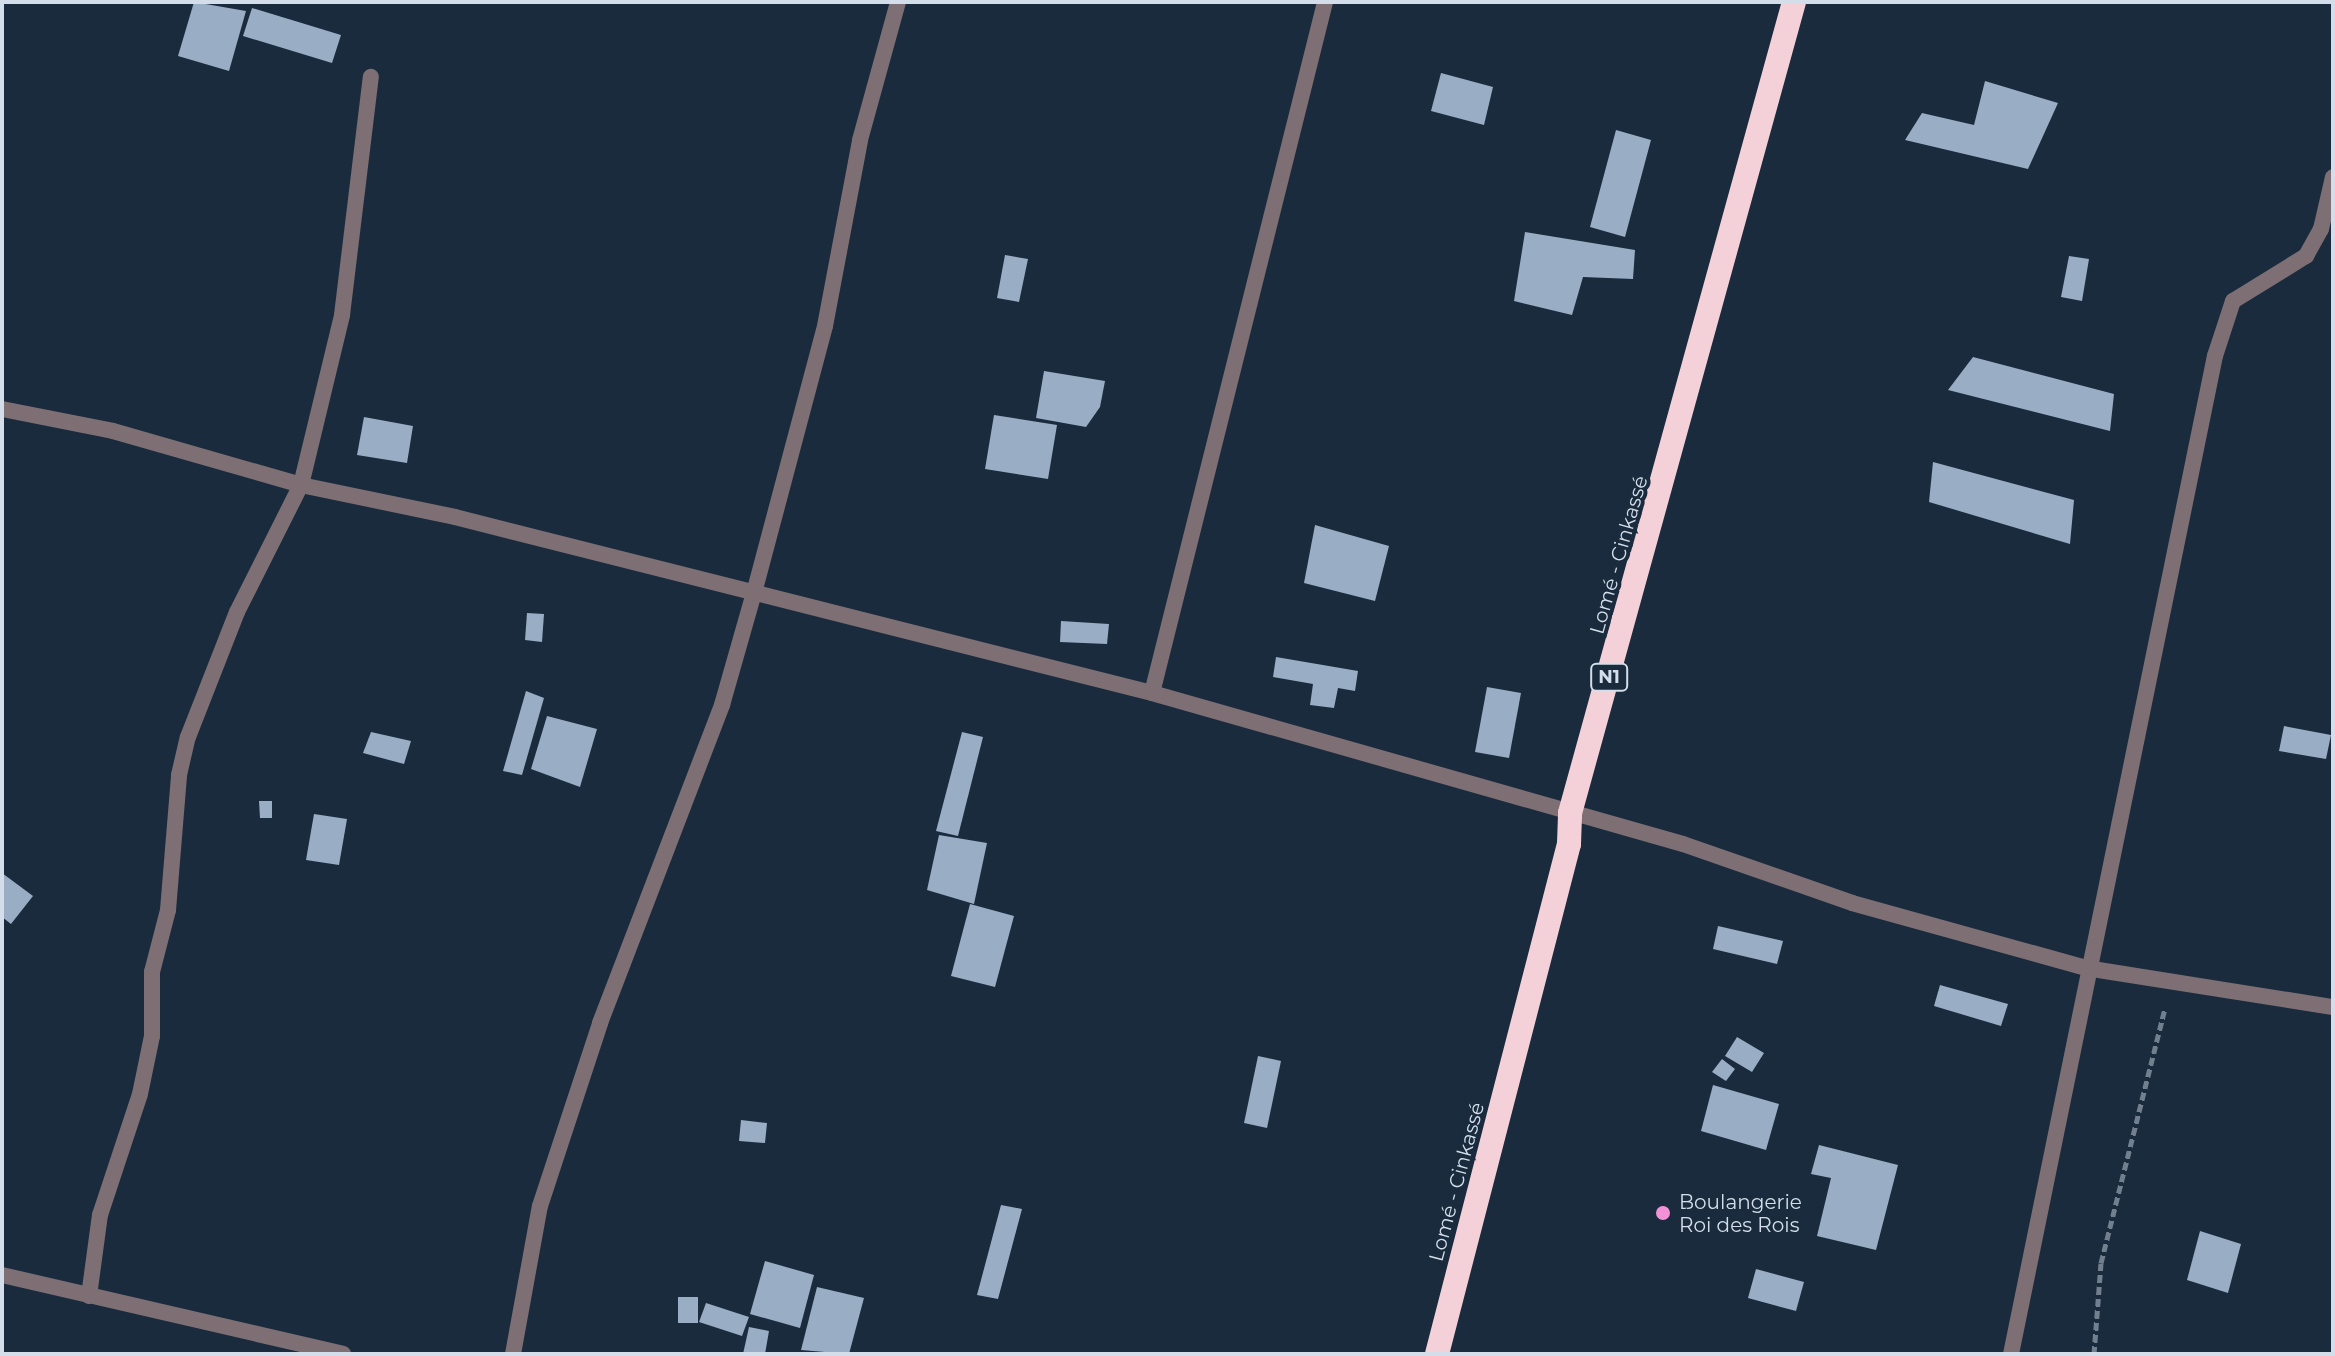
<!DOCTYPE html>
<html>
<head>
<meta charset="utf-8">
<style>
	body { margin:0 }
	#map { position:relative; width:2335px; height:1356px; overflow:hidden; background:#1a2b3d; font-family:Montserrat,sans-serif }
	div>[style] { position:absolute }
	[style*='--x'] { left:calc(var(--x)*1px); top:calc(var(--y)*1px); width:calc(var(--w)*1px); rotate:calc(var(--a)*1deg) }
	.building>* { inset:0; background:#99adc4 }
	.path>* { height:5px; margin-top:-2.5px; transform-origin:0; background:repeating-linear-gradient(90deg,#717f8e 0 8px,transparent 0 12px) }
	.street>* { height:16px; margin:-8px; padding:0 8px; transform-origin:8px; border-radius:8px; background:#7d6f73 }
	.highway>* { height:24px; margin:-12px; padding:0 12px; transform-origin:12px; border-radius:12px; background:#f4d1d9 }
	.dots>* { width:22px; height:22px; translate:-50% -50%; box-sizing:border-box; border:4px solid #1a2b3d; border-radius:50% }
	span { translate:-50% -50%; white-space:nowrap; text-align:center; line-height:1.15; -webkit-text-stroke:8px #1a2b3d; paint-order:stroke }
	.shield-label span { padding:2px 6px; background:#1a2b3d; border:2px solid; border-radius:6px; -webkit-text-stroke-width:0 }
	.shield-label { font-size:18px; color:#d3deea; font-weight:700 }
	.street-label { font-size:20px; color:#d3deea }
	.poi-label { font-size:20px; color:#d3deea }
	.left { translate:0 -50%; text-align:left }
	.frame { position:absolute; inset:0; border:4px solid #d3deea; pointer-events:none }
</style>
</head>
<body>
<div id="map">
	<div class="building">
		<div style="clip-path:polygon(194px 2px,246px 11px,229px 71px,178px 56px)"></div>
		<div style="clip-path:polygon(252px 8px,341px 35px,332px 63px,243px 36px)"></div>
		<div style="clip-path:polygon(1441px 73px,1493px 87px,1484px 125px,1431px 111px)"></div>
		<div style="clip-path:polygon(1985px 81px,2058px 103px,2028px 169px,1905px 140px,1922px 113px,1974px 125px)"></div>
		<div style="clip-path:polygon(1616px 130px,1651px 140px,1625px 237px,1590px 227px)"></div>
		<div style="clip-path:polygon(1525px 232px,1635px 250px,1633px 279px,1583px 277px,1572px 315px,1514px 301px)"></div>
		<div style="clip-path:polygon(1005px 255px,1028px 259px,1019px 302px,997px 298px)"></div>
		<div style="clip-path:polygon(2069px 256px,2089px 259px,2082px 301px,2061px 297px)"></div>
		<div style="clip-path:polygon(1973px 357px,2114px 394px,2110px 431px,1948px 390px)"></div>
		<div style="clip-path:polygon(1044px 371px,1105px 381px,1100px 407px,1086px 427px,1036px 418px)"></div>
		<div style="clip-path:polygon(994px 415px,1057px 425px,1048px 479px,985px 469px)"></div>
		<div style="clip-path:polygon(364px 417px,413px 426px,407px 463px,357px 455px)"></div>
		<div style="clip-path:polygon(1933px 462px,2074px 500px,2070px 544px,1929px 502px)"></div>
		<div style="clip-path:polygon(1315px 525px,1389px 546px,1375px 601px,1304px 583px)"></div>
		<div style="clip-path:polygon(527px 613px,544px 614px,542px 642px,525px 640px)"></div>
		<div style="clip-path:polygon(1061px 621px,1109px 624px,1107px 644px,1060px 642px)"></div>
		<div style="clip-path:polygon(1276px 657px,1358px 671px,1355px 691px,1338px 688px,1334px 708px,1310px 705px,1313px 684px,1273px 677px)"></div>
		<div style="clip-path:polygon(1487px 687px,1521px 693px,1509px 758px,1475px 752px)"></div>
		<div style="clip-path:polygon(526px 691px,544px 698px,522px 775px,503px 771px)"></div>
		<div style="clip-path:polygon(547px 716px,597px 729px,580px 787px,531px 769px)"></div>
		<div style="clip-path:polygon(2284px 726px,2331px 735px,2326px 759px,2279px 751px)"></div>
		<div style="clip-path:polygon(371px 732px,411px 741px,404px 764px,363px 753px)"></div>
		<div style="clip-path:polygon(962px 732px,983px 737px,958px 836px,936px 831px)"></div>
		<div style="clip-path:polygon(259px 801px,272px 801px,272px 818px,260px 818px)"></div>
		<div style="clip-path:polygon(314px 814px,347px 819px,339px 865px,306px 860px)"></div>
		<div style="clip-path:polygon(939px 835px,987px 843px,974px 904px,927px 890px)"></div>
		<div style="clip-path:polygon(2px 873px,33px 896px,11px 924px,2px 917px)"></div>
		<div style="clip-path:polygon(970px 904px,1014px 916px,995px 987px,951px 976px)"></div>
		<div style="clip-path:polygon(1718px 926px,1783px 941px,1777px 964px,1713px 949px)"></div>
		<div style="clip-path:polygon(1940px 985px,2008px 1004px,2001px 1026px,1934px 1006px)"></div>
		<div style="clip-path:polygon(1737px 1037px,1764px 1053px,1752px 1072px,1725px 1056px)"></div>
		<div style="clip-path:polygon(1258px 1056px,1281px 1061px,1267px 1128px,1244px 1123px)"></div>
		<div style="clip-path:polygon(1722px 1059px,1735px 1069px,1726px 1081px,1712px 1072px)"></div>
		<div style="clip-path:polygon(1713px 1085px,1779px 1104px,1766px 1150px,1701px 1131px)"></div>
		<div style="clip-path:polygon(741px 1120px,767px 1123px,765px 1143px,739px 1141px)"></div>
		<div style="clip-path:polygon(1819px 1145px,1898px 1165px,1876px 1250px,1817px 1236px,1831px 1178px,1811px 1174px)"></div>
		<div style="clip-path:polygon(1001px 1205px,1022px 1209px,998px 1299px,977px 1295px)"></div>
		<div style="clip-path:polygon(2200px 1231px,2241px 1244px,2228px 1293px,2187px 1280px)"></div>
		<div style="clip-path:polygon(765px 1261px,814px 1275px,800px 1328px,750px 1314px)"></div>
		<div style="clip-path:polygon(1756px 1269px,1804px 1282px,1796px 1311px,1748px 1298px)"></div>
		<div style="clip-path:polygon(817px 1287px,864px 1298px,849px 1354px,801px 1350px)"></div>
		<div style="clip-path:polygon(678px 1297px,698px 1297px,698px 1323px,678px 1323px)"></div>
		<div style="clip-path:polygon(706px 1303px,749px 1317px,742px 1336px,699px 1322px)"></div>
		<div style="clip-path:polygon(749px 1327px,769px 1331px,765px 1354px,743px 1354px)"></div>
	</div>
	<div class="path">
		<div style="--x:2094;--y:1354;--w:91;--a:-85.6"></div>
		<div style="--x:2101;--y:1263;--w:263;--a:-75.9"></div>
	</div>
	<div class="street">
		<div style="--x:2;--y:409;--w:113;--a:11.2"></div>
		<div style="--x:113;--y:431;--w:196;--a:16"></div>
		<div style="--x:301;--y:485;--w:157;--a:11.7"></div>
		<div style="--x:455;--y:517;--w:719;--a:14.17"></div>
		<div style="--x:1152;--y:693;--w:552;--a:15.87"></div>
		<div style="--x:1683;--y:844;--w:179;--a:19.2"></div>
		<div style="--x:1852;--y:903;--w:243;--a:15.5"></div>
		<div style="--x:2086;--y:968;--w:250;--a:9"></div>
		<div style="--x:1152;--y:693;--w:712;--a:-75.94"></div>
		<div style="--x:2;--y:1275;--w:350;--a:13"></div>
		<div style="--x:89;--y:1296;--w:82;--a:-82.3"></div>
		<div style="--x:100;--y:1215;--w:127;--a:-71.7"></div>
		<div style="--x:140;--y:1094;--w:59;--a:-78.3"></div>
		<div style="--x:152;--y:1036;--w:64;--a:-90"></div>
		<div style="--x:152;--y:972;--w:64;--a:-75.5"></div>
		<div style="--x:168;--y:910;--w:135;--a:-85.3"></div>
		<div style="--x:179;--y:775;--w:39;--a:-77"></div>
		<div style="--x:188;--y:737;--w:134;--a:-68.6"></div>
		<div style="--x:237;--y:612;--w:142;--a:-63.3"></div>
		<div style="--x:301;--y:485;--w:175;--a:-76.4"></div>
		<div style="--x:342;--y:315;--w:240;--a:-83.1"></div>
		<div style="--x:513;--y:1354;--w:150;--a:-79.7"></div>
		<div style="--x:540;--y:1206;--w:193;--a:-71.8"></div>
		<div style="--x:600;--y:1023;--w:341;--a:-69"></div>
		<div style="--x:722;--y:705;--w:116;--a:-74.1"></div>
		<div style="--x:754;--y:593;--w:276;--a:-75.1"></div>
		<div style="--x:825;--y:326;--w:189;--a:-79.3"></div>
		<div style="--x:860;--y:140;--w:143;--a:-74.6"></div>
		<div style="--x:2011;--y:1354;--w:1019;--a:-78.45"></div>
		<div style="--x:2215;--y:356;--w:58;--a:-71.9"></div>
		<div style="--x:2233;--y:301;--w:86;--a:-31.7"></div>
		<div style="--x:2306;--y:256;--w:31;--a:-61"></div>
		<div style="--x:2321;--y:229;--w:53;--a:-77"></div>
	</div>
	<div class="highway">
		<div style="--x:1437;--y:1354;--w:527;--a:-75.49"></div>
		<div style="--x:1569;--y:844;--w:31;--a:-88"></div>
		<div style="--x:1570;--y:813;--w:841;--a:-74.56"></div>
	</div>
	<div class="dots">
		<div style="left:1663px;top:1213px;background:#f391d6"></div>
	</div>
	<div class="shield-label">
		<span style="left:1609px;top:677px">N1</span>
	</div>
	<div class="street-label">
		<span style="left:1619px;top:555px;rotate:-74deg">Lomé - Cinkassé</span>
		<span style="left:1457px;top:1182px;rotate:-75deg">Lomé - Cinkassé</span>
	</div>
	<div class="poi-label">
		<span class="left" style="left:1679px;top:1214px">Boulangerie<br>Roi des Rois</span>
	</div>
	<div class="frame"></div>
</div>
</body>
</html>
